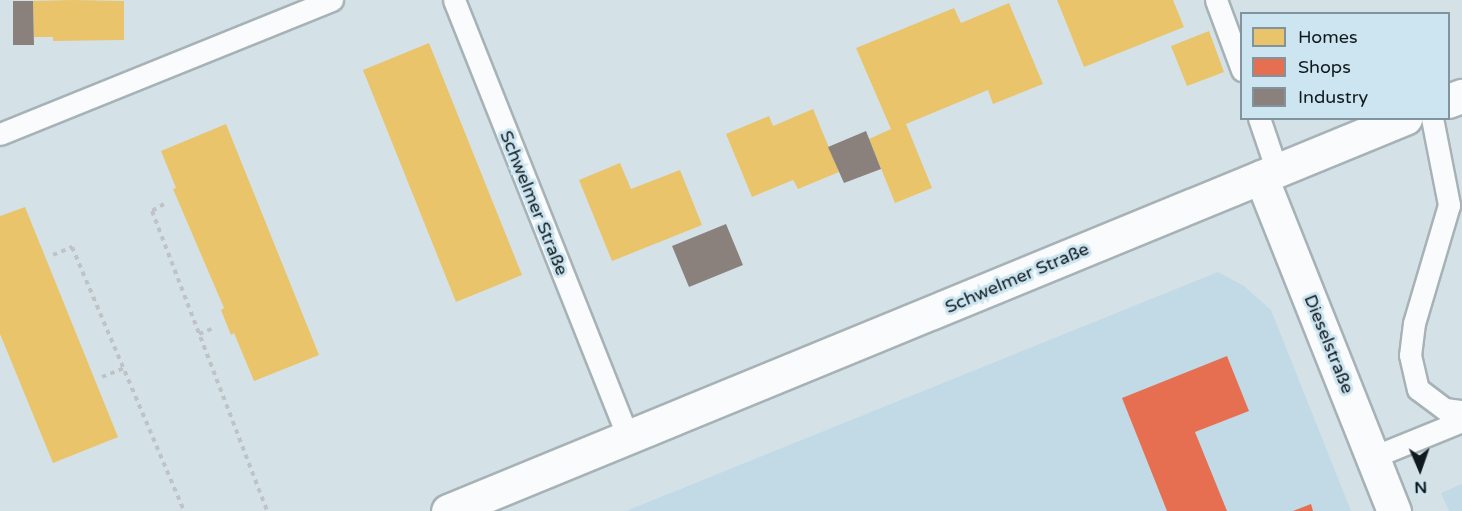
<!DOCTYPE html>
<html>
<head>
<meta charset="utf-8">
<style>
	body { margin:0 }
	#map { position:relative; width:1462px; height:511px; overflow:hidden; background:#d4e2e8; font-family:"Varela Round",sans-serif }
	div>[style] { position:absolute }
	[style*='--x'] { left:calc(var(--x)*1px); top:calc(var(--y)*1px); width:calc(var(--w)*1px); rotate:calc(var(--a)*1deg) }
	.built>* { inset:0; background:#c1dae5 }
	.homes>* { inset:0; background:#e9c46a }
	.shops>* { inset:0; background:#e76f51 }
	.industry>* { inset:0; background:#8a817c }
	.path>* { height:4px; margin-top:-2px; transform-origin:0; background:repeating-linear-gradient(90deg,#bfc3c6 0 4.5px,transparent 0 9px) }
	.roads { filter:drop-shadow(2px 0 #a7b2b6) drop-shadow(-2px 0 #a7b2b6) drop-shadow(0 2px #a7b2b6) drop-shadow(0 -2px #a7b2b6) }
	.service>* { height:21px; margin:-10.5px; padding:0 10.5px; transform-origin:10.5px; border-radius:10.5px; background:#f9fbfc }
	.minor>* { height:33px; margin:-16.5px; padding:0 16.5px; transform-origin:16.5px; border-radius:16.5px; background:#f9fbfc }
	.secondary>* { height:33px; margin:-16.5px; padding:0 16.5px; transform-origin:16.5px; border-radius:16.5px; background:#f9fbfc }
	span { translate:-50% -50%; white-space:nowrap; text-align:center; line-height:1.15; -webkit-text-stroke:6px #cce5f0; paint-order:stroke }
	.street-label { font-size:18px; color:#10191d }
	.legend { position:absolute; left:1240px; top:12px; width:210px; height:108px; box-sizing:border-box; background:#cce5f0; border:2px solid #81939c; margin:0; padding:8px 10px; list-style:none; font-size:18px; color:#10191d }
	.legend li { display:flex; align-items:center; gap:12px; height:30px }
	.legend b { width:30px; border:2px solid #81939c }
	.north { position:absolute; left:1390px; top:439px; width:60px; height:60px; -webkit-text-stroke:4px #cce5f0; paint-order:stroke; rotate:178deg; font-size:16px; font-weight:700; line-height:24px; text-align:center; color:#10191d }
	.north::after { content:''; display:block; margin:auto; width:21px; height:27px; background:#10191d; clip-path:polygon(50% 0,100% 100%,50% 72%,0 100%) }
</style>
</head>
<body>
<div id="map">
	<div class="built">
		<div style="clip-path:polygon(1218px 272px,1244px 286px,1271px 310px,1351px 511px,626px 511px)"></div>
		<div style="clip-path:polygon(1462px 484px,1462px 511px,1449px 511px,1441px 493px)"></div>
	</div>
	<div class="homes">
		<div style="clip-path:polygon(72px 0,124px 1px,124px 40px,53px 41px,53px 37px,34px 37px,33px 1px)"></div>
		<div style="clip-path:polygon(1057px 0,1173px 0,1184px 27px,1084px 67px)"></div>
		<div style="clip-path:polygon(1009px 3px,1043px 84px,993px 104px,988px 90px,906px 124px,932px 188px,895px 203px,869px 139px,891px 129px,856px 48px,954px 8px,961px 23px)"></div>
		<div style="clip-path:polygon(1209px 31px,1224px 72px,1187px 86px,1171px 46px)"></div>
		<div style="clip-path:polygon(429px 43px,522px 275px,456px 302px,363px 70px)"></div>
		<div style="clip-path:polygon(813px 109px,839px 172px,798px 189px,793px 180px,752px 197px,726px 134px,769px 116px,773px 126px)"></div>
		<div style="clip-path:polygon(226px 124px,319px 355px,254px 381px,234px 333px,231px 335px,221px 310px,224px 308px,173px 189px,176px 188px,161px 151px)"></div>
		<div style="clip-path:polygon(620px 163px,631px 189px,680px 170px,702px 225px,612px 261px,579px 180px)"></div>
		<div style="clip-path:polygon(25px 207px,118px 437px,53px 463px,0 334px,0 216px)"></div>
	</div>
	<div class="shops">
		<div style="clip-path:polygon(1227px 356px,1249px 411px,1195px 432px,1227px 511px,1167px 511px,1122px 398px)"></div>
		<div style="clip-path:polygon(1311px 504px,1313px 511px,1293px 511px)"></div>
	</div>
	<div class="industry">
		<div style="clip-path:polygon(13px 1px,33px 1px,34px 45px,13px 45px)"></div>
		<div style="clip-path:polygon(866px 131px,881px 169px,844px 183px,828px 147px)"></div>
		<div style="clip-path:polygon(726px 224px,743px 265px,689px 287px,672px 246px)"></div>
	</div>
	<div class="path">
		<div style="--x:164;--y:204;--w:14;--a:150"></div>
		<div style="--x:152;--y:211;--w:321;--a:69"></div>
		<div style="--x:53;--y:255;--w:21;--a:-23"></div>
		<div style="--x:72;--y:247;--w:287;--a:67"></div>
		<div style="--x:199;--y:334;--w:16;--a:-22"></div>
		<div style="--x:102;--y:377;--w:24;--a:-22"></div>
	</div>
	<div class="roads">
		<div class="service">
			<div style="--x:454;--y:0;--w:473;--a:68.3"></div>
			<div style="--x:1216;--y:0;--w:75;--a:69.6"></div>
			<div style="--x:1259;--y:118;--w:56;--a:71.2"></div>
			<div style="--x:1432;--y:118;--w:89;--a:78.9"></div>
			<div style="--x:1449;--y:205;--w:123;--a:106.5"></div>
			<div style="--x:1414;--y:323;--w:32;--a:97"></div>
			<div style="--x:1410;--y:355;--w:35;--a:77"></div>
			<div style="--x:1418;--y:389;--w:34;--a:37"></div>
			<div style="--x:1445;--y:409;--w:17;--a:7"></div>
			<div style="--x:0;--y:134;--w:358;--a:-22"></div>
			<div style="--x:1373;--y:457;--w:96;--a:-22"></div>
		</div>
		<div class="minor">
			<div style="--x:1261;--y:177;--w:360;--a:68.3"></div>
		</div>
		<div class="secondary">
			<div style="--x:1448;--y:101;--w:15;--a:-20"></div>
			<div style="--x:448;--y:511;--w:1035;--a:-22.33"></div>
		</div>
	</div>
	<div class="street-label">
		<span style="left:534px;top:203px;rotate:68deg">Schwelmer Straße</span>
		<span style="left:1017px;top:278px;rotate:-23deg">Schwelmer Straße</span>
		<span style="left:1329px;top:344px;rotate:68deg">Dieselstraße</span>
	</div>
	<ul class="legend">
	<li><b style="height:16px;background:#e9c46a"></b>Homes</li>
	<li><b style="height:16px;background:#e76f51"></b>Shops</li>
	<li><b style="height:16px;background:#8a817c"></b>Industry</li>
	</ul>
	<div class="north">N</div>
</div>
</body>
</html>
